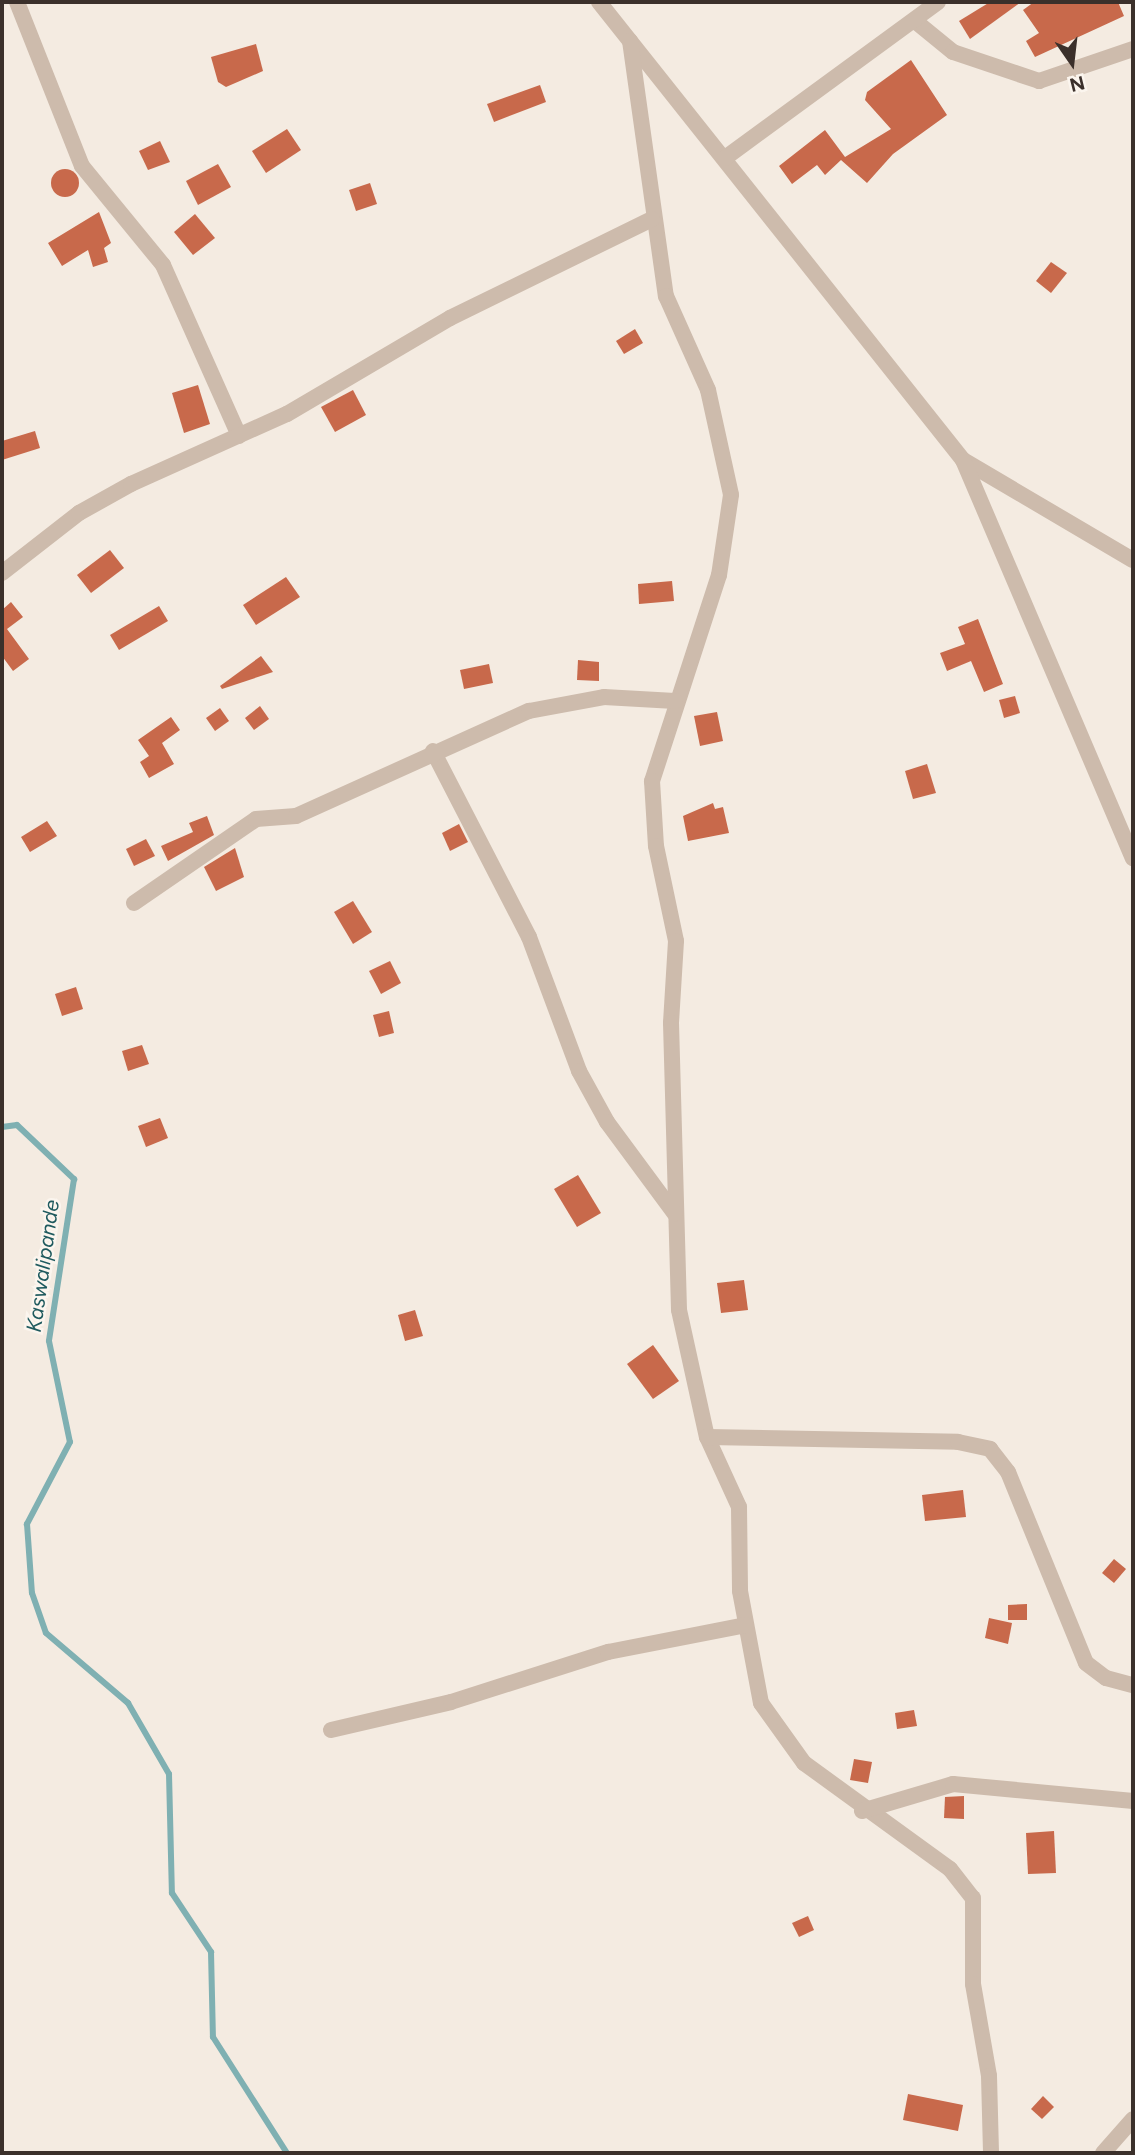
<!DOCTYPE html>
<html>
<head>
<meta charset="utf-8">
<style>
	body { margin:0 }
	#map { position:relative; width:1135px; height:2155px; overflow:hidden; background:#f4ebe1; font-family:Figtree,sans-serif }
	div>[style] { position:absolute }
	[style*='--x'] { left:calc(var(--x)*1px); top:calc(var(--y)*1px); width:calc(var(--w)*1px); rotate:calc(var(--a)*1deg) }
	.stream>* { height:6px; margin:-3px; padding:0 3px; transform-origin:3px; border-radius:3px; background:#7fb0b2 }
	.building>* { inset:0; background:#c8694b }
	.round { border-radius:50% }
	.minor>* { height:16px; margin:-8px; padding:0 8px; transform-origin:8px; border-radius:8px; background:#cdbbac }
	span { translate:-50% -50%; white-space:nowrap; text-align:center; line-height:1.15; -webkit-text-stroke:5px #fbf5ee; paint-order:stroke }
	.water-label { font-size:21px; color:#1f5a5e; font-style:italic }
	.frame { position:absolute; inset:0; border:4px solid #3b302b; pointer-events:none }
	.north { position:absolute; left:1037px; top:28px; width:70px; height:70px; -webkit-text-stroke:5px #fbf5ee; paint-order:stroke; rotate:166deg; font-size:19px; font-weight:700; line-height:28px; text-align:center; color:#3b302b }
	.north::after { content:''; display:block; margin:auto; width:24px; height:32px; background:#3b302b; clip-path:polygon(50% 0,100% 100%,50% 72%,0 100%) }
</style>
</head>
<body>
<div id="map">
	<div class="stream">
		<div style="--x:2;--y:1127;--w:15;--a:-8"></div>
		<div style="--x:17;--y:1125;--w:79;--a:43.5"></div>
		<div style="--x:74;--y:1179;--w:164;--a:98.8"></div>
		<div style="--x:49;--y:1341;--w:103;--a:78.3"></div>
		<div style="--x:70;--y:1442;--w:93;--a:117.7"></div>
		<div style="--x:27;--y:1524;--w:69;--a:85.9"></div>
		<div style="--x:32;--y:1593;--w:42;--a:70.7"></div>
		<div style="--x:46;--y:1633;--w:108;--a:40.5"></div>
		<div style="--x:128;--y:1703;--w:82;--a:60"></div>
		<div style="--x:169;--y:1774;--w:119;--a:88.6"></div>
		<div style="--x:172;--y:1893;--w:71;--a:56.5"></div>
		<div style="--x:211;--y:1952;--w:85;--a:88.7"></div>
		<div style="--x:213;--y:2037;--w:138;--a:57.5"></div>
	</div>
	<div class="building">
		<div style="clip-path:polygon(990px 2px,1021px 2px,970px 39px,959px 21px)"></div>
		<div style="clip-path:polygon(1034px 2px,1118px 2px,1124px 16px,1035px 57px,1026px 41px,1039px 33px,1023px 10px)"></div>
		<div style="clip-path:polygon(256px 44px,263px 71px,226px 87px,218px 82px,211px 57px)"></div>
		<div style="clip-path:polygon(911px 60px,947px 115px,893px 154px,867px 183px,841px 160px,825px 175px,817px 165px,792px 184px,779px 166px,825px 130px,845px 157px,891px 129px,865px 100px,867px 92px)"></div>
		<div style="clip-path:polygon(540px 85px,546px 102px,494px 122px,487px 104px)"></div>
		<div style="clip-path:polygon(287px 129px,301px 150px,266px 173px,252px 151px)"></div>
		<div style="clip-path:polygon(160px 141px,170px 162px,148px 170px,139px 151px)"></div>
		<div style="clip-path:polygon(218px 164px,231px 187px,198px 205px,186px 181px)"></div>
		<div class="round" style="left:51px;top:169px;width:28px;height:28px"></div>
		<div style="clip-path:polygon(370px 183px,377px 204px,356px 211px,349px 190px)"></div>
		<div style="clip-path:polygon(99px 212px,111px 243px,104px 248px,108px 262px,93px 267px,88px 250px,62px 266px,48px 243px)"></div>
		<div style="clip-path:polygon(195px 214px,215px 238px,193px 255px,174px 232px)"></div>
		<div style="clip-path:polygon(1051px 262px,1067px 273px,1051px 293px,1036px 281px)"></div>
		<div style="clip-path:polygon(635px 329px,643px 343px,624px 354px,616px 341px)"></div>
		<div style="clip-path:polygon(198px 385px,210px 424px,184px 433px,172px 393px)"></div>
		<div style="clip-path:polygon(353px 390px,366px 415px,335px 432px,321px 407px)"></div>
		<div style="clip-path:polygon(35px 431px,40px 448px,2px 460px,2px 441px)"></div>
		<div style="clip-path:polygon(110px 550px,124px 568px,91px 593px,77px 575px)"></div>
		<div style="clip-path:polygon(286px 577px,300px 597px,256px 625px,243px 605px)"></div>
		<div style="clip-path:polygon(672px 581px,674px 601px,639px 604px,638px 584px)"></div>
		<div style="clip-path:polygon(11px 602px,23px 617px,7px 629px,29px 659px,13px 671px,2px 656px,2px 610px)"></div>
		<div style="clip-path:polygon(159px 606px,168px 621px,119px 650px,110px 635px)"></div>
		<div style="clip-path:polygon(978px 619px,1003px 684px,984px 692px,971px 661px,947px 671px,940px 653px,965px 644px,958px 627px)"></div>
		<div style="clip-path:polygon(261px 656px,273px 672px,222px 689px,220px 686px)"></div>
		<div style="clip-path:polygon(578px 660px,599px 662px,599px 681px,577px 680px)"></div>
		<div style="clip-path:polygon(489px 664px,493px 683px,464px 689px,460px 670px)"></div>
		<div style="clip-path:polygon(1015px 696px,1020px 713px,1004px 718px,999px 700px)"></div>
		<div style="clip-path:polygon(260px 706px,269px 719px,254px 730px,245px 718px)"></div>
		<div style="clip-path:polygon(220px 708px,229px 721px,215px 731px,206px 718px)"></div>
		<div style="clip-path:polygon(717px 712px,723px 741px,700px 746px,694px 716px)"></div>
		<div style="clip-path:polygon(171px 717px,180px 730px,162px 743px,174px 764px,149px 778px,140px 762px,149px 756px,138px 740px)"></div>
		<div style="clip-path:polygon(927px 764px,936px 793px,913px 799px,905px 771px)"></div>
		<div style="clip-path:polygon(713px 803px,715px 809px,723px 807px,729px 833px,688px 841px,683px 816px)"></div>
		<div style="clip-path:polygon(207px 816px,214px 835px,168px 861px,161px 846px,193px 832px,189px 823px)"></div>
		<div style="clip-path:polygon(47px 821px,57px 836px,30px 852px,21px 837px)"></div>
		<div style="clip-path:polygon(459px 824px,468px 842px,450px 851px,442px 833px)"></div>
		<div style="clip-path:polygon(146px 839px,155px 856px,134px 866px,126px 849px)"></div>
		<div style="clip-path:polygon(235px 848px,244px 877px,216px 891px,204px 867px)"></div>
		<div style="clip-path:polygon(353px 901px,372px 932px,353px 944px,334px 912px)"></div>
		<div style="clip-path:polygon(390px 961px,401px 983px,381px 994px,369px 971px)"></div>
		<div style="clip-path:polygon(76px 987px,83px 1009px,62px 1016px,55px 994px)"></div>
		<div style="clip-path:polygon(389px 1011px,394px 1033px,379px 1037px,373px 1015px)"></div>
		<div style="clip-path:polygon(142px 1045px,149px 1064px,128px 1071px,122px 1051px)"></div>
		<div style="clip-path:polygon(160px 1118px,168px 1138px,146px 1147px,138px 1126px)"></div>
		<div style="clip-path:polygon(578px 1175px,601px 1213px,577px 1227px,554px 1189px)"></div>
		<div style="clip-path:polygon(744px 1280px,748px 1310px,721px 1313px,717px 1283px)"></div>
		<div style="clip-path:polygon(415px 1310px,423px 1336px,405px 1341px,398px 1315px)"></div>
		<div style="clip-path:polygon(653px 1345px,679px 1381px,653px 1399px,627px 1364px)"></div>
		<div style="clip-path:polygon(963px 1490px,966px 1517px,925px 1521px,922px 1495px)"></div>
		<div style="clip-path:polygon(1114px 1559px,1126px 1569px,1114px 1583px,1102px 1573px)"></div>
		<div style="clip-path:polygon(1027px 1604px,1027px 1620px,1008px 1620px,1008px 1605px)"></div>
		<div style="clip-path:polygon(989px 1618px,1012px 1623px,1008px 1644px,985px 1638px)"></div>
		<div style="clip-path:polygon(914px 1710px,917px 1726px,897px 1729px,895px 1713px)"></div>
		<div style="clip-path:polygon(854px 1759px,872px 1762px,868px 1783px,850px 1780px)"></div>
		<div style="clip-path:polygon(964px 1796px,964px 1819px,944px 1818px,945px 1797px)"></div>
		<div style="clip-path:polygon(1054px 1831px,1056px 1873px,1028px 1874px,1026px 1833px)"></div>
		<div style="clip-path:polygon(808px 1916px,814px 1930px,799px 1937px,792px 1923px)"></div>
		<div style="clip-path:polygon(908px 2094px,963px 2105px,958px 2131px,903px 2120px)"></div>
		<div style="clip-path:polygon(1043px 2096px,1054px 2107px,1042px 2119px,1031px 2109px)"></div>
	</div>
	<div class="minor">
		<div style="--x:17;--y:2;--w:176;--a:68.4"></div>
		<div style="--x:82;--y:166;--w:128;--a:50.7"></div>
		<div style="--x:163;--y:265;--w:187;--a:66"></div>
		<div style="--x:599;--y:2;--w:585;--a:51.52"></div>
		<div style="--x:963;--y:460;--w:197;--a:30.5"></div>
		<div style="--x:915;--y:21;--w:49;--a:39.2"></div>
		<div style="--x:953;--y:52;--w:91;--a:18.6"></div>
		<div style="--x:1039;--y:81;--w:99;--a:-18.8"></div>
		<div style="--x:630;--y:41;--w:258;--a:82"></div>
		<div style="--x:666;--y:296;--w:103;--a:65.9"></div>
		<div style="--x:708;--y:390;--w:107;--a:77.6"></div>
		<div style="--x:731;--y:495;--w:81;--a:98.5"></div>
		<div style="--x:719;--y:575;--w:217;--a:108"></div>
		<div style="--x:652;--y:781;--w:65;--a:86.5"></div>
		<div style="--x:656;--y:846;--w:97;--a:78.1"></div>
		<div style="--x:676;--y:941;--w:82;--a:93.5"></div>
		<div style="--x:671;--y:1023;--w:287;--a:88.4"></div>
		<div style="--x:679;--y:1310;--w:130;--a:77.6"></div>
		<div style="--x:707;--y:1437;--w:77;--a:65.4"></div>
		<div style="--x:739;--y:1507;--w:84;--a:89.3"></div>
		<div style="--x:740;--y:1591;--w:114;--a:79.4"></div>
		<div style="--x:761;--y:1703;--w:74;--a:54.4"></div>
		<div style="--x:804;--y:1763;--w:180;--a:36"></div>
		<div style="--x:950;--y:1869;--w:37;--a:52"></div>
		<div style="--x:973;--y:1898;--w:86;--a:90"></div>
		<div style="--x:973;--y:1984;--w:93;--a:80.1"></div>
		<div style="--x:989;--y:2076;--w:77;--a:88.5"></div>
		<div style="--x:725;--y:158;--w:264;--a:-36.2"></div>
		<div style="--x:963;--y:460;--w:433;--a:66.9"></div>
		<div style="--x:2;--y:573;--w:98;--a:-37.9"></div>
		<div style="--x:79;--y:513;--w:60;--a:-29.1"></div>
		<div style="--x:131;--y:484;--w:171;--a:-24.2"></div>
		<div style="--x:287;--y:414;--w:189;--a:-30.5"></div>
		<div style="--x:450;--y:318;--w:225;--a:-26.1"></div>
		<div style="--x:433;--y:751;--w:209;--a:62.7"></div>
		<div style="--x:529;--y:937;--w:143;--a:69.5"></div>
		<div style="--x:579;--y:1071;--w:58;--a:61.2"></div>
		<div style="--x:607;--y:1122;--w:114;--a:53.5"></div>
		<div style="--x:134;--y:903;--w:148;--a:-34.5"></div>
		<div style="--x:256;--y:819;--w:40;--a:-4.3"></div>
		<div style="--x:296;--y:816;--w:256;--a:-24.3"></div>
		<div style="--x:529;--y:711;--w:76;--a:-10.6"></div>
		<div style="--x:604;--y:697;--w:71;--a:3.2"></div>
		<div style="--x:707;--y:1437;--w:251;--a:1.1"></div>
		<div style="--x:958;--y:1442;--w:33;--a:12"></div>
		<div style="--x:990;--y:1449;--w:29;--a:52"></div>
		<div style="--x:1008;--y:1472;--w:206;--a:67.8"></div>
		<div style="--x:1086;--y:1663;--w:25;--a:37"></div>
		<div style="--x:1106;--y:1678;--w:28;--a:15"></div>
		<div style="--x:331;--y:1730;--w:123;--a:-13.1"></div>
		<div style="--x:451;--y:1702;--w:165;--a:-17.7"></div>
		<div style="--x:608;--y:1652;--w:140;--a:-11.1"></div>
		<div style="--x:862;--y:1811;--w:95;--a:-16.5"></div>
		<div style="--x:953;--y:1784;--w:181;--a:5.4"></div>
		<div style="--x:1103;--y:2153;--w:45;--a:-48.6"></div>
	</div>
	<div class="water-label">
		<span style="left:43px;top:1266px;rotate:-82deg">Kaswalipande</span>
	</div>
	<div class="frame"></div>
	<div class="north">N</div>
</div>
</body>
</html>
